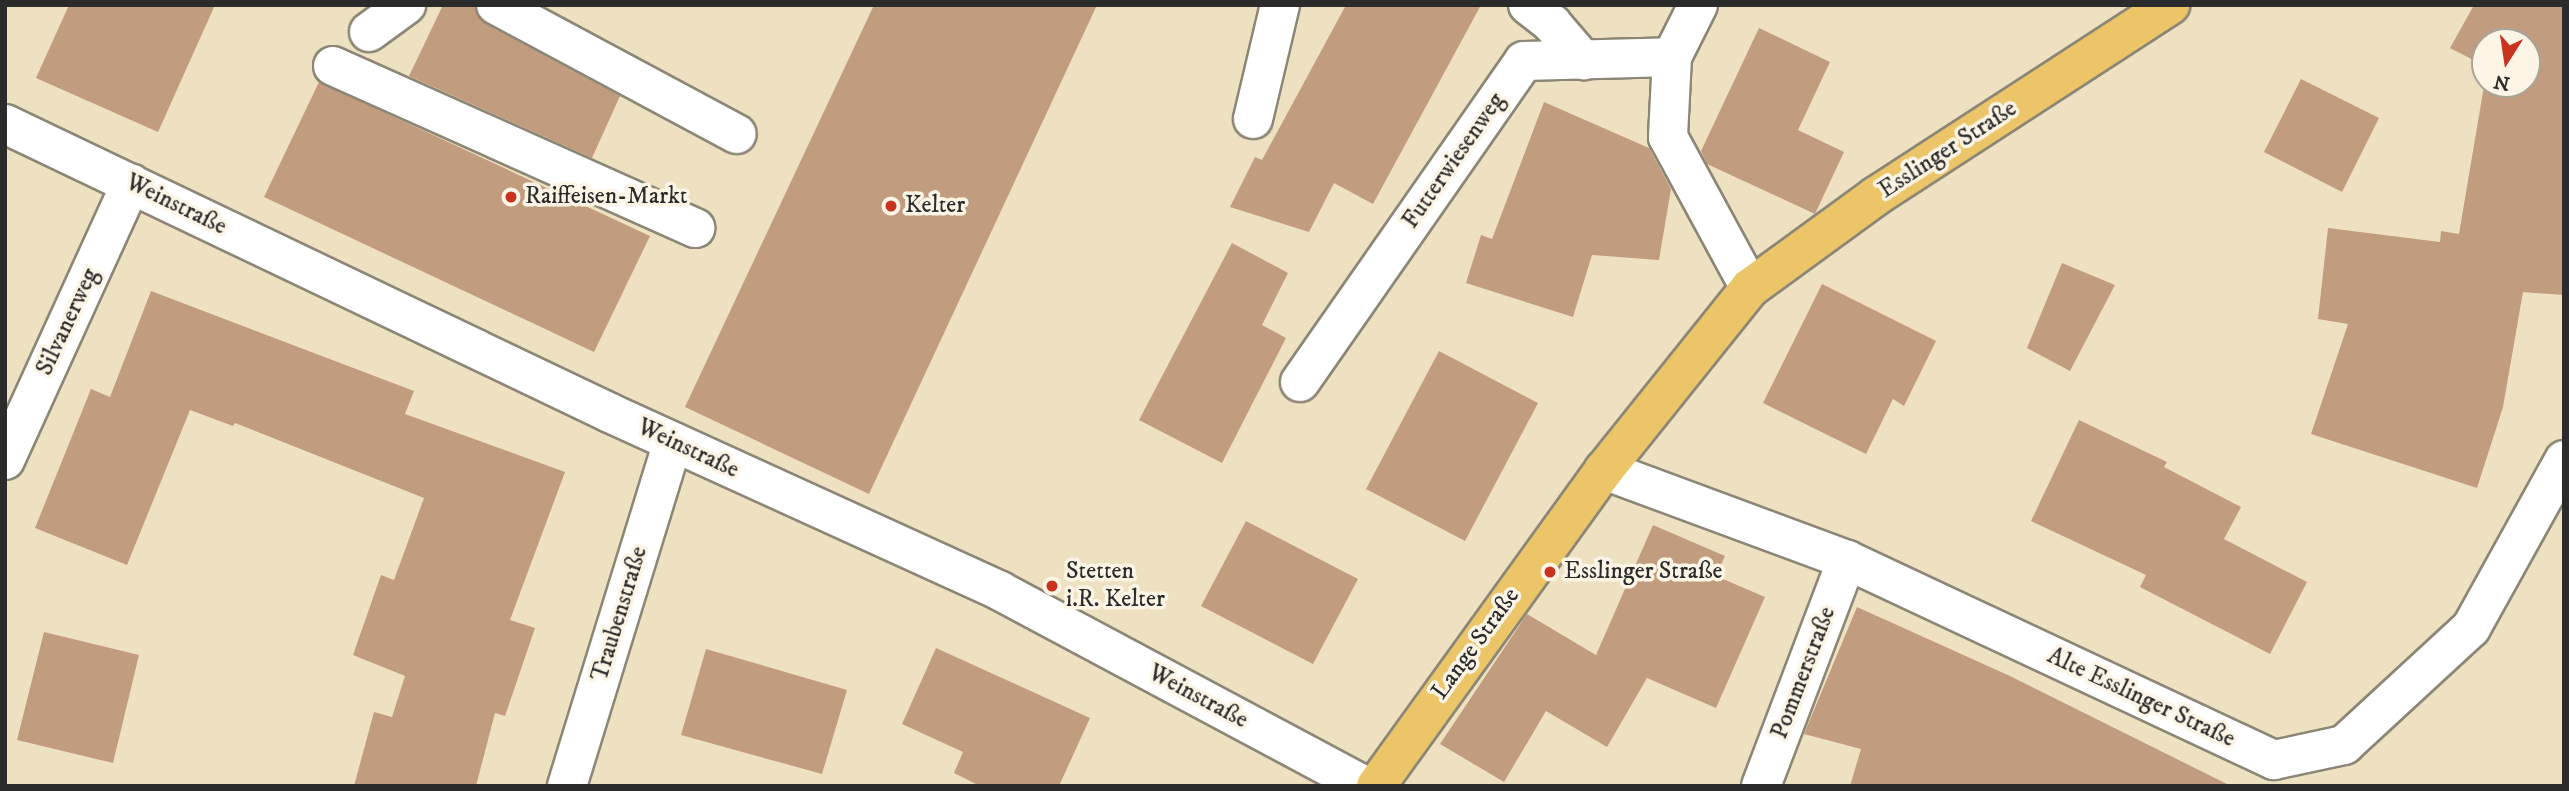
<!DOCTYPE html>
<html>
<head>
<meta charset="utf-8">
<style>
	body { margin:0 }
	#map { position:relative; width:2569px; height:791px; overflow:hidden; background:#eee1c1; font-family:"IM FELL DW Pica",serif }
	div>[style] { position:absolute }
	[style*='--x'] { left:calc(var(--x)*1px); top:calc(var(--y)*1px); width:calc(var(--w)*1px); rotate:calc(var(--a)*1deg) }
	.building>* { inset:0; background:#c29c7f }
	.roads { filter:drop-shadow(2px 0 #8c8676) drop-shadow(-2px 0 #8c8676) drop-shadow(0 2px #8c8676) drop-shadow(0 -2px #8c8676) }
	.minor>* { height:38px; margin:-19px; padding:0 19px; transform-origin:19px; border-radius:19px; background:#fff }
	.major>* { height:38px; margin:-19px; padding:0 19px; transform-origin:19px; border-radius:19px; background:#edc569 }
	.dots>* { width:19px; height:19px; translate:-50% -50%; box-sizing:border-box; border:4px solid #fcf5e5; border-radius:50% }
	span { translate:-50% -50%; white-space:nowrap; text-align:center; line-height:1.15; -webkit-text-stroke:7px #fcf5e5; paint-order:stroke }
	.street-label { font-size:24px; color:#2b2b2b }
	.poi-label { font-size:24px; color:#2b2b2b }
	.left { translate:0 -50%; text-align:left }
	.frame { position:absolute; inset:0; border:7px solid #2b2b2b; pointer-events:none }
	.north { position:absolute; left:2471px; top:28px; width:70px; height:70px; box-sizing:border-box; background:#fcf5e5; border:2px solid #a8a49b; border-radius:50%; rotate:192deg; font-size:19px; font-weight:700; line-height:28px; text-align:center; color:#2b2b2b }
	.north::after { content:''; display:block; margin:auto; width:24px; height:32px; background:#c8321e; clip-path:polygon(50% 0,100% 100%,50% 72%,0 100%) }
</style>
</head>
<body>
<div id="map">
	<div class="building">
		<div style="clip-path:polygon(69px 5px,215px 5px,158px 132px,36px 78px)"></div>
		<div style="clip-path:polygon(443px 5px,475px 7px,486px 24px,620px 96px,592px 158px,409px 76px)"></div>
		<div style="clip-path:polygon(874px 5px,1097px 5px,869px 494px,685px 407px)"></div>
		<div style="clip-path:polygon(1346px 5px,1481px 5px,1373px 204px,1334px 183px,1309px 232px,1230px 207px,1255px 157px,1262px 160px)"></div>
		<div style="clip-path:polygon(2474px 5px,2564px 5px,2564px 295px,2523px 292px,2503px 407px,2477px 488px,2311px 434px,2348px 324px,2318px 319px,2328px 228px,2440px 242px,2441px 231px,2459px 234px,2485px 80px,2485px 84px,2527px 84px,2527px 42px,2485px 42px,2485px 66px,2450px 48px)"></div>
		<div style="clip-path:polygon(1759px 28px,1830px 62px,1798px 130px,1844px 152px,1815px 214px,1707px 164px,1701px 151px)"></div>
		<div style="clip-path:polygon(2301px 79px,2379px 118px,2342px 192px,2264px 152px)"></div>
		<div style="clip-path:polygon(319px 82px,650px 236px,594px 352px,264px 197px)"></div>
		<div style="clip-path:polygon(1544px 102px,1649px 148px,1671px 189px,1659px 260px,1592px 255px,1573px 317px,1466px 283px,1481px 235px,1492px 239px)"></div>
		<div style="clip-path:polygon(1232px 243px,1288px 273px,1262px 325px,1286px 338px,1222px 463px,1139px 420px)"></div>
		<div style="clip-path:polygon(2062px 263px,2115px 285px,2070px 371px,2027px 348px)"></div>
		<div style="clip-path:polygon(1822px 284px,1936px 341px,1904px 406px,1893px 399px,1866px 454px,1763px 403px)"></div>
		<div style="clip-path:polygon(151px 291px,414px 391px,405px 414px,565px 472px,510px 620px,535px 628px,505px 716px,495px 713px,476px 786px,354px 786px,374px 712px,392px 717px,405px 676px,353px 655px,381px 575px,394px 580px,424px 498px,235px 423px,233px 426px,190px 410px,127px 565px,35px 528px,91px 389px,110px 397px)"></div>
		<div style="clip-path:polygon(1439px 351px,1538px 403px,1465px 541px,1366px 489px)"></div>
		<div style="clip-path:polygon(2079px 420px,2167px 462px,2164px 467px,2241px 507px,2224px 539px,2307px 582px,2270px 654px,2140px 587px,2146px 575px,2031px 521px)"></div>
		<div style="clip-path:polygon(1246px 521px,1358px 579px,1313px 664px,1201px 606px)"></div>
		<div style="clip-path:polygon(1653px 525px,1725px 556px,1716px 576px,1765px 597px,1716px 708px,1647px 678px,1607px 747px,1546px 711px,1504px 782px,1440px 744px,1527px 614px,1596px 655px)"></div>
		<div style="clip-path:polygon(1857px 607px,2010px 676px,2231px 786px,1850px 786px,1861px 749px,1804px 734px)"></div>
		<div style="clip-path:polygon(44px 632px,139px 655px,113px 763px,17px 740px)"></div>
		<div style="clip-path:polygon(936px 648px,1090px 718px,1059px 786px,980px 786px,954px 773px,963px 752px,902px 724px)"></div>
		<div style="clip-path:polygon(706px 649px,847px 690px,822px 774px,681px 735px)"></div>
	</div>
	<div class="roads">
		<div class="minor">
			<div style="--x:496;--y:5;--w:273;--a:28.2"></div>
			<div style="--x:1528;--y:5;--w:31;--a:38"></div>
			<div style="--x:1552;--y:24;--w:48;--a:49.3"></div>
			<div style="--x:1698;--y:5;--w:58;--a:116.6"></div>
			<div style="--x:1672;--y:57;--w:80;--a:92.9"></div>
			<div style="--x:1668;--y:137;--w:172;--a:61.5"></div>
			<div style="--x:369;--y:32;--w:46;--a:-36.1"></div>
			<div style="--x:333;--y:66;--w:397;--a:24.1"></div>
			<div style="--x:1253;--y:119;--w:117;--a:-76.7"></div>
			<div style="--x:5;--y:124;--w:670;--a:25.53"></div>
			<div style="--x:610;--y:413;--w:429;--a:24.5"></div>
			<div style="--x:1000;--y:591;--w:414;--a:28.1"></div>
			<div style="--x:1300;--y:382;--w:391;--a:-55.1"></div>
			<div style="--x:1524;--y:61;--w:148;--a:-1.5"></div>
			<div style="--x:5;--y:460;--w:304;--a:-65.5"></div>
			<div style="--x:1604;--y:470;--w:259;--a:20.3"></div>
			<div style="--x:1847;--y:560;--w:472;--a:25.1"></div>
			<div style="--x:2274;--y:760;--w:72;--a:-12.1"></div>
			<div style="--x:2344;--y:745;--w:173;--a:-42.7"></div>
			<div style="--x:2471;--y:628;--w:192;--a:-61"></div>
			<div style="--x:567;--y:786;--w:360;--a:-72.9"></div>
			<div style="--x:1761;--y:786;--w:242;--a:-69.2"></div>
		</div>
		<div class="major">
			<div style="--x:1376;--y:786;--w:390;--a:-54.2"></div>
			<div style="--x:1604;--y:470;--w:233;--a:-51.3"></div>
			<div style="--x:1750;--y:288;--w:156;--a:-36.1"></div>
			<div style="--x:1876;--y:196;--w:351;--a:-33"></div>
		</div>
	</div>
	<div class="dots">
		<div style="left:511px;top:197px;background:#c8321e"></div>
		<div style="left:891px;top:206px;background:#c8321e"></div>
		<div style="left:1550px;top:572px;background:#c8321e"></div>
		<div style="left:1052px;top:586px;background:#c8321e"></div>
	</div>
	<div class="street-label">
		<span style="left:1948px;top:150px;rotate:-33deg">Esslinger Straße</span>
		<span style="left:1454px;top:161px;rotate:-55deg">Futterwiesenweg</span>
		<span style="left:176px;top:205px;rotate:26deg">Weinstraße</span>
		<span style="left:68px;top:322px;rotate:-65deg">Silvanerweg</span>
		<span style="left:688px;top:449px;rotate:25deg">Weinstraße</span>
		<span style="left:620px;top:614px;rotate:-73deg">Traubenstraße</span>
		<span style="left:1476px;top:644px;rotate:-54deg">Lange Straße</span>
		<span style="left:1804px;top:673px;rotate:-69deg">Pommerstraße</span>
		<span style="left:1198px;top:697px;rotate:28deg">Weinstraße</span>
		<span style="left:2141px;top:698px;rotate:25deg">Alte Esslinger Straße</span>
	</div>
	<div class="poi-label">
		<span class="left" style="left:525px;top:197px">Raiffeisen-Markt</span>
		<span class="left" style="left:905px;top:206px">Kelter</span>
		<span class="left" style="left:1066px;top:586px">Stetten<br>i.R. Kelter</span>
		<span class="left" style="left:1564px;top:572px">Esslinger Straße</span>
	</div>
	<div class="frame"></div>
	<div class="north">N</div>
</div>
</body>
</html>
